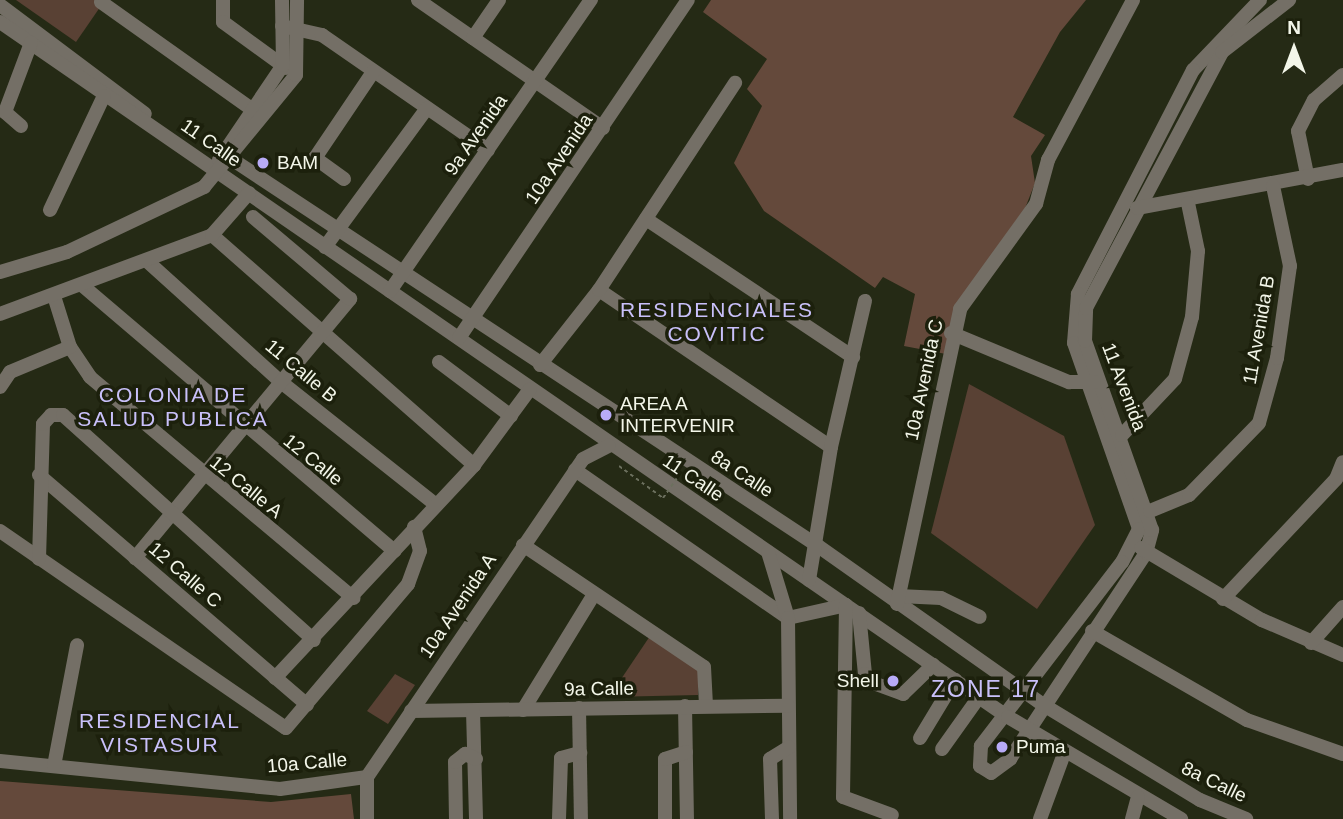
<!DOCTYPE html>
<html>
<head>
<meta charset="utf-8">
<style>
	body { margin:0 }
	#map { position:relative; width:1343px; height:819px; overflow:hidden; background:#252a15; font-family:Arial,sans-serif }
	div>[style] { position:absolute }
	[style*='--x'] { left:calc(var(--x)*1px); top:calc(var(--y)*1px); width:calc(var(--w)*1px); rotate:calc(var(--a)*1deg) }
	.green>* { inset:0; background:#594134 }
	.forest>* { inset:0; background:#64493b }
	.path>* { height:2px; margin-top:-1px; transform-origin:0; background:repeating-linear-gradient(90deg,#6c705e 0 3.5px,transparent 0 7px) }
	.minor>* { height:14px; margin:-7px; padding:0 7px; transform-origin:7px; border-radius:7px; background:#746f66 }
	.path-bridge>* { height:2px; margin-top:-1px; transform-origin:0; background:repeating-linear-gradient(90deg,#6c705e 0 3.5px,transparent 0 7px) }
	.dots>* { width:19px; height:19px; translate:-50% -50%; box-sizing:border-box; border:4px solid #1c200c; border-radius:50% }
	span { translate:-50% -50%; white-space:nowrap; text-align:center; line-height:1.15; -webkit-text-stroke:7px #1c200c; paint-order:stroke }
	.street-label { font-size:19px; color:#f3f6e9 }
	.poi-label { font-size:19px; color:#f3f6e9 }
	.left { translate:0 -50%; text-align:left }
	.right { translate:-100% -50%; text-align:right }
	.neighbourhood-label { font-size:21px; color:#c9c0fa; letter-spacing:2px }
	.quarter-label { font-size:23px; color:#c9c0fa; letter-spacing:2px }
	.north { position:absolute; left:1259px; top:14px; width:70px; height:70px; -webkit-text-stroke:5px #1c200c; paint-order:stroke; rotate:0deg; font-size:19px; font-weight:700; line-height:28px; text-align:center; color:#f3f6e9 }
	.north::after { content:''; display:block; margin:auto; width:24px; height:32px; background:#f3f6e9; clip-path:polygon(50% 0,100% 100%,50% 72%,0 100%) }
</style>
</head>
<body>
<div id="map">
	<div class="green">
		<div style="clip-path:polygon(16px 0,105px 0,76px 42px)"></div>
		<div style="clip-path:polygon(969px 384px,1064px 436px,1095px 525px,1037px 609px,931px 533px)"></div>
		<div style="clip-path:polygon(650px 636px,698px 668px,698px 695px,609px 697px)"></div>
		<div style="clip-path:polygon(395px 674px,415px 685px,388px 724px,367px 711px)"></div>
	</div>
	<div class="forest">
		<div style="clip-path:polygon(711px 0,1086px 0,1060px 32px,1013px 117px,1045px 135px,1031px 156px,1035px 183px,1011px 244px,952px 323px,946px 354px,904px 346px,915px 294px,883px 277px,875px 288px,764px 211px,734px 163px,762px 106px,747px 89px,767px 59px,703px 12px)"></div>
		<div style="clip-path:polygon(0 781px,271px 802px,351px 794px,354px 819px,0 819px)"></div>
	</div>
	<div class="path">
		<div style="--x:619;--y:466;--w:54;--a:36"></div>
	</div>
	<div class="minor">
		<div style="--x:223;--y:0;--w:22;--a:90"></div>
		<div style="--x:223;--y:22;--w:78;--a:36.1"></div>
		<div style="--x:418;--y:0;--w:225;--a:34.7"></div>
		<div style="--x:1260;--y:0;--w:97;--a:133.7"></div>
		<div style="--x:1193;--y:70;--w:252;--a:117.2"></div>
		<div style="--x:1078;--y:294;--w:49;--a:94.7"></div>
		<div style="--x:1074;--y:343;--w:197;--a:70.7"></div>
		<div style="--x:1139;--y:529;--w:37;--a:117"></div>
		<div style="--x:1122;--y:562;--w:232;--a:127.5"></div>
		<div style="--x:981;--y:746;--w:20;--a:93"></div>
		<div style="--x:980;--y:766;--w:13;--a:32"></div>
		<div style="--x:991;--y:773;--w:24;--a:-36"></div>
		<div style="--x:1010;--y:759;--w:247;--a:-56.6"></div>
		<div style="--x:1146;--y:553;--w:24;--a:-75"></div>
		<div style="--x:1152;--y:530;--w:201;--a:-109.5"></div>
		<div style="--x:1085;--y:341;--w:33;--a:-88"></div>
		<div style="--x:1086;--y:308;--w:290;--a:-62"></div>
		<div style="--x:1222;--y:52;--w:85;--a:-37.8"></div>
		<div style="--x:101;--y:2;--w:186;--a:35.4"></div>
		<div style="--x:0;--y:5;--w:181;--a:36.9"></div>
		<div style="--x:0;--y:22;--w:1224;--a:34.59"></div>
		<div style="--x:1008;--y:717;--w:201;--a:30.5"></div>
		<div style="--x:282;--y:26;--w:41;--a:12.7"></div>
		<div style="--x:322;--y:35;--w:202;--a:34.7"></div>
		<div style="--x:473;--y:38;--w:46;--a:-55.6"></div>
		<div style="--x:21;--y:126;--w:21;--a:-139"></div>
		<div style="--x:5;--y:112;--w:74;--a:-69.4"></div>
		<div style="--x:221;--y:152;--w:715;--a:33.42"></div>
		<div style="--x:818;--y:546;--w:274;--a:35.2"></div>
		<div style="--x:1042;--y:704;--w:185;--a:31.3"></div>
		<div style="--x:1200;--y:800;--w:50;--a:22.4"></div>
		<div style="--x:219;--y:160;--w:115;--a:-56"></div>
		<div style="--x:283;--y:65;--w:65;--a:-90.9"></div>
		<div style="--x:344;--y:179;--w:36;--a:-144"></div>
		<div style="--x:315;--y:158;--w:104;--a:-56"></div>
		<div style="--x:1308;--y:179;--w:49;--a:-101.8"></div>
		<div style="--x:1298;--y:131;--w:35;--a:-63"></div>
		<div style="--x:1314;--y:100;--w:38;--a:-41"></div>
		<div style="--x:1137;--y:208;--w:209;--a:-10.5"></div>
		<div style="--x:50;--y:210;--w:126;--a:-64.7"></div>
		<div style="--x:646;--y:219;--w:249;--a:33.7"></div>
		<div style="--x:212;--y:235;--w:349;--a:41.3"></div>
		<div style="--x:325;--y:247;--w:172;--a:-53.7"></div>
		<div style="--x:147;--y:261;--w:181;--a:42.1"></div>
		<div style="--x:281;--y:382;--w:198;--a:38.4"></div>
		<div style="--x:0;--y:272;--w:70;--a:-16.6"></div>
		<div style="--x:67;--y:252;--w:152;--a:-25.4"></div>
		<div style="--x:204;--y:187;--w:145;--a:-50.6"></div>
		<div style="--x:296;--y:75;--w:75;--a:-89.2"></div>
		<div style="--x:83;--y:286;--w:409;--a:40.4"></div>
		<div style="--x:599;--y:290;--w:280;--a:34.1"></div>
		<div style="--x:390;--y:291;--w:354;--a:-55.4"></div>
		<div style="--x:54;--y:296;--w:53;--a:72.6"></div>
		<div style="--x:70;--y:347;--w:36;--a:56"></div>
		<div style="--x:90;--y:377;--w:344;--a:40"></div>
		<div style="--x:0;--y:314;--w:226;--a:-20.4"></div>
		<div style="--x:212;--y:235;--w:56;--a:-48.6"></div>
		<div style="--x:951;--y:333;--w:128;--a:22.6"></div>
		<div style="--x:1069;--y:382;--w:25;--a:0"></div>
		<div style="--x:459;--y:338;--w:408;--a:-55.9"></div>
		<div style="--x:439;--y:362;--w:90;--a:36.9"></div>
		<div style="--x:540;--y:365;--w:95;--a:-51.8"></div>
		<div style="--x:599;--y:290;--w:248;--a:-56.7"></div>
		<div style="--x:0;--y:387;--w:18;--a:-56"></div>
		<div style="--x:10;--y:372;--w:65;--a:-22.6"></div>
		<div style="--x:1122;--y:435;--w:77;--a:-46.6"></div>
		<div style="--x:1175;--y:379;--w:64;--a:-74.7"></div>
		<div style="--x:1192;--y:317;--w:66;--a:-84.8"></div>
		<div style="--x:1198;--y:251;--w:49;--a:-101.8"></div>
		<div style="--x:575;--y:470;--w:259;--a:34.8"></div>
		<div style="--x:788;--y:618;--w:59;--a:-12.6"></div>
		<div style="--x:846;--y:605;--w:192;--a:90.9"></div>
		<div style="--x:843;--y:797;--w:52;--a:20.2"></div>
		<div style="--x:39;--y:475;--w:353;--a:40.6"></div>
		<div style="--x:1150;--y:511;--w:42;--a:-22.3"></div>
		<div style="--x:1189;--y:495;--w:100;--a:-45.8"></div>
		<div style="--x:1259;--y:423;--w:67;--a:-74.5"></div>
		<div style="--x:1277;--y:358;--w:93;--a:-82"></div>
		<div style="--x:1290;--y:266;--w:82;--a:-102"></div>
		<div style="--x:0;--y:531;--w:347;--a:34.6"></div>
		<div style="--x:286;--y:728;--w:189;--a:-49.7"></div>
		<div style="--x:408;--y:584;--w:35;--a:-70"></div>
		<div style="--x:420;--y:551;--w:25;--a:-104"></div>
		<div style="--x:523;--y:545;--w:218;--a:34"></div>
		<div style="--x:704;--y:667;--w:39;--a:87"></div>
		<div style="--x:1141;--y:548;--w:141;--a:30.8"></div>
		<div style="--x:1262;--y:620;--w:88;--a:23.4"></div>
		<div style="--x:768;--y:552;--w:69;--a:73.1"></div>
		<div style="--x:788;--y:618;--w:201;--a:89.4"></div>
		<div style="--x:135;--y:558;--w:337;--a:-50.3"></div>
		<div style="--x:350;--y:299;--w:127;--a:-139.8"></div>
		<div style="--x:39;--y:559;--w:135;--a:-88.3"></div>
		<div style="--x:43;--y:424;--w:12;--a:-48"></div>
		<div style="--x:51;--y:415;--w:12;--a:0"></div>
		<div style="--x:63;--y:415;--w:337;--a:41.9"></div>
		<div style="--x:809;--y:580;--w:135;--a:-80.6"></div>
		<div style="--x:831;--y:447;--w:150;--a:-76.9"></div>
		<div style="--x:899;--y:596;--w:42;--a:2.7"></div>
		<div style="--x:941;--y:598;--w:43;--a:26"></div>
		<div style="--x:1223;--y:599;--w:165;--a:-46.7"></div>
		<div style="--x:1336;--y:479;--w:18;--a:-68"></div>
		<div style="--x:897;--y:604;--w:302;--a:-77.9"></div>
		<div style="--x:960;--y:309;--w:130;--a:-54.1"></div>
		<div style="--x:1036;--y:204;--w:46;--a:-74.7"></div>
		<div style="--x:1048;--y:160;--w:181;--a:-62"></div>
		<div style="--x:859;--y:613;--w:61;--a:84.4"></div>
		<div style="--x:865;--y:674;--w:15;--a:42"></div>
		<div style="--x:876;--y:684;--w:29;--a:20"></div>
		<div style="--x:903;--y:694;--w:42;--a:-44"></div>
		<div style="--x:1092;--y:631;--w:179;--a:29.9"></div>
		<div style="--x:1247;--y:720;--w:102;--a:19.5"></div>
		<div style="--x:1311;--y:643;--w:48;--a:-48.4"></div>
		<div style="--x:275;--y:678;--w:291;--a:-46.9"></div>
		<div style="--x:474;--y:465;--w:94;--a:-53.6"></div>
		<div style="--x:685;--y:706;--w:113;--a:89"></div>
		<div style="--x:579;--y:708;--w:111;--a:89"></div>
		<div style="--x:523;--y:710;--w:136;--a:-58.5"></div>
		<div style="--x:411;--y:711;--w:377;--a:-0.8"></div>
		<div style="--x:473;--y:711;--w:108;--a:88.4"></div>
		<div style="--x:920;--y:738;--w:68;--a:-58.9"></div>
		<div style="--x:942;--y:749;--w:64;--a:-54.6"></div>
		<div style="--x:0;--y:761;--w:281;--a:5.7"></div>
		<div style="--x:280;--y:789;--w:88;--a:-7.9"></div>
		<div style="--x:54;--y:766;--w:123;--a:-79.2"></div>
		<div style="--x:367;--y:777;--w:384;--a:-55.8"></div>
		<div style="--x:583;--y:459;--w:29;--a:-27"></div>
		<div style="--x:367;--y:777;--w:42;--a:90"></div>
		<div style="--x:456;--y:819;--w:57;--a:-91"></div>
		<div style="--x:455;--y:762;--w:13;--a:-39"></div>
		<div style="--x:465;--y:754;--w:12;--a:24"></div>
		<div style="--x:559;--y:819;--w:61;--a:-88.1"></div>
		<div style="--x:561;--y:758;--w:20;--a:-15"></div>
		<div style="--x:665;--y:819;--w:60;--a:-90"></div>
		<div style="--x:665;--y:759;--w:22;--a:-18"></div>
		<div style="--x:772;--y:819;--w:60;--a:-91.9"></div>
		<div style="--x:770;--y:759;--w:22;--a:-32"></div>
		<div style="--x:1040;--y:819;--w:72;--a:-69.8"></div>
		<div style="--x:1132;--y:819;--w:23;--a:-75"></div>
	</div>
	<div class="path-bridge">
		<div style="--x:663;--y:498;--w:24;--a:-55"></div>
	</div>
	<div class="dots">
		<div style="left:263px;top:163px;background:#b8abf7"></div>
		<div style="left:606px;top:415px;background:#b8abf7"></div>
		<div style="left:893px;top:681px;background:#b8abf7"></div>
		<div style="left:1002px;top:747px;background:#b8abf7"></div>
	</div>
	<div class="street-label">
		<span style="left:476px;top:135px;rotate:-55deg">9a Avenida</span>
		<span style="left:211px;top:143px;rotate:35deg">11 Calle</span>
		<span style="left:559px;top:159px;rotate:-56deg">10a Avenida</span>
		<span style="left:1259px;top:330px;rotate:-80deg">11 Avenida B</span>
		<span style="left:301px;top:371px;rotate:40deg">11 Calle B</span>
		<span style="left:924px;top:380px;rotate:-78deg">10a Avenida C</span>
		<span style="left:1124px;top:387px;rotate:69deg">11 Avenida</span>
		<span style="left:313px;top:460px;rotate:39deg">12 Calle</span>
		<span style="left:742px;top:474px;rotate:33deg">8a Calle</span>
		<span style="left:693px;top:478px;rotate:34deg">11 Calle</span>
		<span style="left:246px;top:487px;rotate:39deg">12 Calle A</span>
		<span style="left:185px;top:575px;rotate:41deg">12 Calle C</span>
		<span style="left:458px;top:606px;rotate:-56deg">10a Avenida A</span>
		<span style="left:599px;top:689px;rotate:-1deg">9a Calle</span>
		<span style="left:307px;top:763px;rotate:-5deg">10a Calle</span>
		<span style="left:1214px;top:782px;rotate:26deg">8a Calle</span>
	</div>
	<div class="poi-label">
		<span class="left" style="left:277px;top:163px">BAM</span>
		<span class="left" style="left:620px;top:415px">AREA A<br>INTERVENIR</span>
		<span class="right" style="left:879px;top:681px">Shell</span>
		<span class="left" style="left:1016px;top:747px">Puma</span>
	</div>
	<div class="neighbourhood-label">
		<span style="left:717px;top:322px">RESIDENCIALES<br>COVITIC</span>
		<span style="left:173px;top:407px">COLONIA DE<br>SALUD PUBLICA</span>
		<span style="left:160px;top:733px">RESIDENCIAL<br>VISTASUR</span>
	</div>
	<div class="quarter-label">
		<span style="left:986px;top:689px">ZONE 17</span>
	</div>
	<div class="north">N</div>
</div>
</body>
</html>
